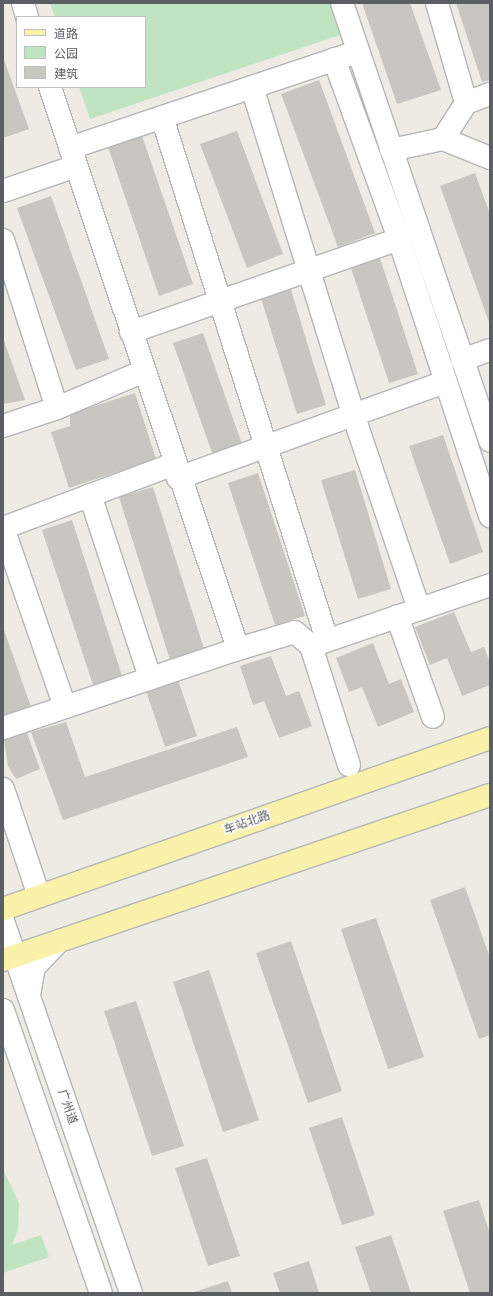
<!DOCTYPE html>
<html>
<head>
<meta charset="utf-8">
<style>
	body { margin:0 }
	#map { position:relative; width:493px; height:1296px; overflow:hidden; background:#edebe3; font-family:Helvetica,"Noto Sans SC",sans-serif }
	div>[style] { position:absolute }
	[style*='--x'] { left:calc(var(--x)*1px); top:calc(var(--y)*1px); width:calc(var(--w)*1px); rotate:calc(var(--a)*1deg) }
	.green>* { inset:0; background:#c0e3c2 }
	.building>* { inset:0; background:#c8c6c0 }
	.roads { filter:drop-shadow(1px 0 #b3b5b9) drop-shadow(-1px 0 #b3b5b9) drop-shadow(0 1px #b3b5b9) drop-shadow(0 -1px #b3b5b9) }
	.minor>* { height:22px; margin:-11px; padding:0 11px; transform-origin:11px; border-radius:11px; background:#fff }
	.major>* { height:22px; margin:-11px; padding:0 11px; transform-origin:11px; border-radius:11px; background:#faf2aa }
	span { translate:-50% -50%; white-space:nowrap; text-align:center; line-height:1.15; -webkit-text-stroke:3px #fff; paint-order:stroke }
	.street-label { font-size:12px; color:#5b5e63 }
	.frame { position:absolute; inset:0; border:4px solid #5b5e63; pointer-events:none }
	.legend { position:absolute; left:16px; top:16px; width:130px; height:72px; box-sizing:border-box; background:#fff; border:1px solid #bdbfc1; margin:0; padding:5px 7px; list-style:none; font-size:12px; color:#5b5e63 }
	.legend li { display:flex; align-items:center; gap:8px; height:20px }
	.legend b { width:20px; border:1px solid #bdbfc1 }
</style>
</head>
<body>
<div id="map">
	<div class="green">
		<div style="clip-path:polygon(50px 3px,330px 3px,340px 35px,90px 119px,79px 87px,145px 87px,145px 17px,55px 17px)"></div>
		<div style="clip-path:polygon(3px 1169px,19px 1203px,18px 1229px,12px 1245px,41px 1235px,49px 1257px,3px 1273px)"></div>
	</div>
	<div class="building">
		<div style="clip-path:polygon(362px 3px,410px 3px,441px 90px,397px 104px)"></div>
		<div style="clip-path:polygon(456px 3px,490px 3px,490px 80px,482px 82px)"></div>
		<div style="clip-path:polygon(3px 57px,29px 129px,3px 138px)"></div>
		<div style="clip-path:polygon(319px 80px,375px 233px,338px 247px,281px 94px)"></div>
		<div style="clip-path:polygon(237px 131px,283px 254px,247px 268px,200px 144px)"></div>
		<div style="clip-path:polygon(142px 136px,193px 284px,159px 296px,108px 147px)"></div>
		<div style="clip-path:polygon(475px 173px,490px 214px,490px 325px,440px 186px)"></div>
		<div style="clip-path:polygon(51px 196px,109px 359px,76px 370px,17px 208px)"></div>
		<div style="clip-path:polygon(379px 255px,418px 374px,389px 383px,350px 265px)"></div>
		<div style="clip-path:polygon(289px 283px,326px 405px,297px 414px,259px 292px)"></div>
		<div style="clip-path:polygon(203px 333px,243px 447px,214px 458px,173px 343px)"></div>
		<div style="clip-path:polygon(3px 338px,25px 400px,3px 404px)"></div>
		<div style="clip-path:polygon(135px 393px,156px 459px,69px 488px,51px 432px,70px 426px,70px 414px)"></div>
		<div style="clip-path:polygon(443px 435px,483px 552px,450px 564px,409px 446px)"></div>
		<div style="clip-path:polygon(355px 470px,391px 589px,358px 599px,321px 480px)"></div>
		<div style="clip-path:polygon(258px 473px,305px 616px,275px 625px,228px 483px)"></div>
		<div style="clip-path:polygon(153px 487px,205px 652px,171px 663px,119px 497px)"></div>
		<div style="clip-path:polygon(72px 520px,123px 679px,94px 688px,42px 530px)"></div>
		<div style="clip-path:polygon(454px 612px,471px 652px,484px 647px,490px 663px,490px 685px,462px 696px,447px 658px,430px 665px,415px 627px)"></div>
		<div style="clip-path:polygon(3px 627px,31px 707px,3px 718px)"></div>
		<div style="clip-path:polygon(373px 643px,389px 684px,401px 679px,414px 712px,378px 727px,362px 687px,349px 692px,336px 658px)"></div>
		<div style="clip-path:polygon(271px 656px,286px 696px,299px 691px,312px 726px,279px 738px,264px 701px,253px 705px,240px 666px)"></div>
		<div style="clip-path:polygon(178px 680px,197px 736px,165px 747px,146px 691px)"></div>
		<div style="clip-path:polygon(66px 722px,85px 777px,237px 727px,248px 757px,63px 820px,31px 732px)"></div>
		<div style="clip-path:polygon(27px 733px,40px 769px,16px 779px,8px 766px,4px 740px)"></div>
		<div style="clip-path:polygon(465px 887px,490px 958px,490px 1035px,479px 1039px,430px 900px)"></div>
		<div style="clip-path:polygon(376px 918px,424px 1057px,388px 1069px,341px 929px)"></div>
		<div style="clip-path:polygon(291px 941px,342px 1091px,308px 1103px,256px 953px)"></div>
		<div style="clip-path:polygon(209px 970px,259px 1120px,223px 1132px,173px 982px)"></div>
		<div style="clip-path:polygon(136px 1001px,184px 1146px,152px 1156px,104px 1011px)"></div>
		<div style="clip-path:polygon(342px 1117px,375px 1215px,342px 1225px,309px 1128px)"></div>
		<div style="clip-path:polygon(207px 1158px,240px 1256px,208px 1266px,175px 1168px)"></div>
		<div style="clip-path:polygon(479px 1200px,490px 1234px,490px 1293px,470px 1293px,443px 1211px)"></div>
		<div style="clip-path:polygon(391px 1235px,411px 1293px,371px 1293px,355px 1247px)"></div>
		<div style="clip-path:polygon(309px 1261px,319px 1293px,280px 1293px,273px 1273px)"></div>
		<div style="clip-path:polygon(228px 1281px,232px 1293px,191px 1293px)"></div>
	</div>
	<div class="roads">
		<div class="minor">
			<div style="--x:23;--y:3;--w:15;--a:74"></div>
			<div style="--x:342;--y:3;--w:462;--a:71.3"></div>
			<div style="--x:437;--y:3;--w:104;--a:73.8"></div>
			<div style="--x:334;--y:59;--w:191;--a:70.1"></div>
			<div style="--x:399;--y:239;--w:292;--a:71.8"></div>
			<div style="--x:50;--y:87;--w:593;--a:71.5"></div>
			<div style="--x:252;--y:87;--w:345;--a:72.8"></div>
			<div style="--x:354;--y:417;--w:203;--a:71.3"></div>
			<div style="--x:162;--y:117;--w:548;--a:72.49"></div>
			<div style="--x:443;--y:139;--w:51;--a:22"></div>
			<div style="--x:70;--y:148;--w:293;--a:-18.5"></div>
			<div style="--x:391;--y:150;--w:53;--a:-11.9"></div>
			<div style="--x:443;--y:139;--w:43;--a:-57.4"></div>
			<div style="--x:466;--y:103;--w:26;--a:-21"></div>
			<div style="--x:3;--y:191;--w:77;--a:-18.9"></div>
			<div style="--x:3;--y:240;--w:176;--a:72.2"></div>
			<div style="--x:131;--y:332;--w:284;--a:-19.1"></div>
			<div style="--x:462;--y:360;--w:30;--a:-20"></div>
			<div style="--x:3;--y:426;--w:57;--a:-18.4"></div>
			<div style="--x:57;--y:408;--w:95;--a:-23"></div>
			<div style="--x:178;--y:478;--w:284;--a:-19.8"></div>
			<div style="--x:90;--y:495;--w:193;--a:71.8"></div>
			<div style="--x:397;--y:616;--w:107;--a:70.4"></div>
			<div style="--x:311;--y:646;--w:125;--a:72.3"></div>
			<div style="--x:65;--y:707;--w:189;--a:-109.1"></div>
			<div style="--x:3;--y:528;--w:183;--a:-20.5"></div>
			<div style="--x:3;--y:728;--w:248;--a:-18.6"></div>
			<div style="--x:238;--y:649;--w:59;--a:-16.6"></div>
			<div style="--x:295;--y:632;--w:21;--a:41"></div>
			<div style="--x:311;--y:646;--w:189;--a:-18.8"></div>
			<div style="--x:3;--y:789;--w:113;--a:71.4"></div>
			<div style="--x:3;--y:921;--w:393;--a:71"></div>
			<div style="--x:29;--y:995;--w:28;--a:-80"></div>
			<div style="--x:34;--y:967;--w:37;--a:-46"></div>
			<div style="--x:3;--y:1010;--w:299;--a:70.9"></div>
		</div>
		<div class="major">
			<div style="--x:3;--y:909;--w:516;--a:-19.35"></div>
			<div style="--x:3;--y:960;--w:514;--a:-18.72"></div>
		</div>
	</div>
	<div class="street-label">
		<span style="left:247px;top:823px;rotate:-19deg">车站北路</span>
		<span style="left:67px;top:1107px;rotate:71deg">广州道</span>
	</div>
	<div class="frame"></div>
	<ul class="legend">
	<li><b style="height:5px;background:#faf2aa"></b>道路</li>
	<li><b style="height:11px;background:#c0e3c2"></b>公园</li>
	<li><b style="height:11px;background:#c8c6c0"></b>建筑</li>
	</ul>
</div>
</body>
</html>
